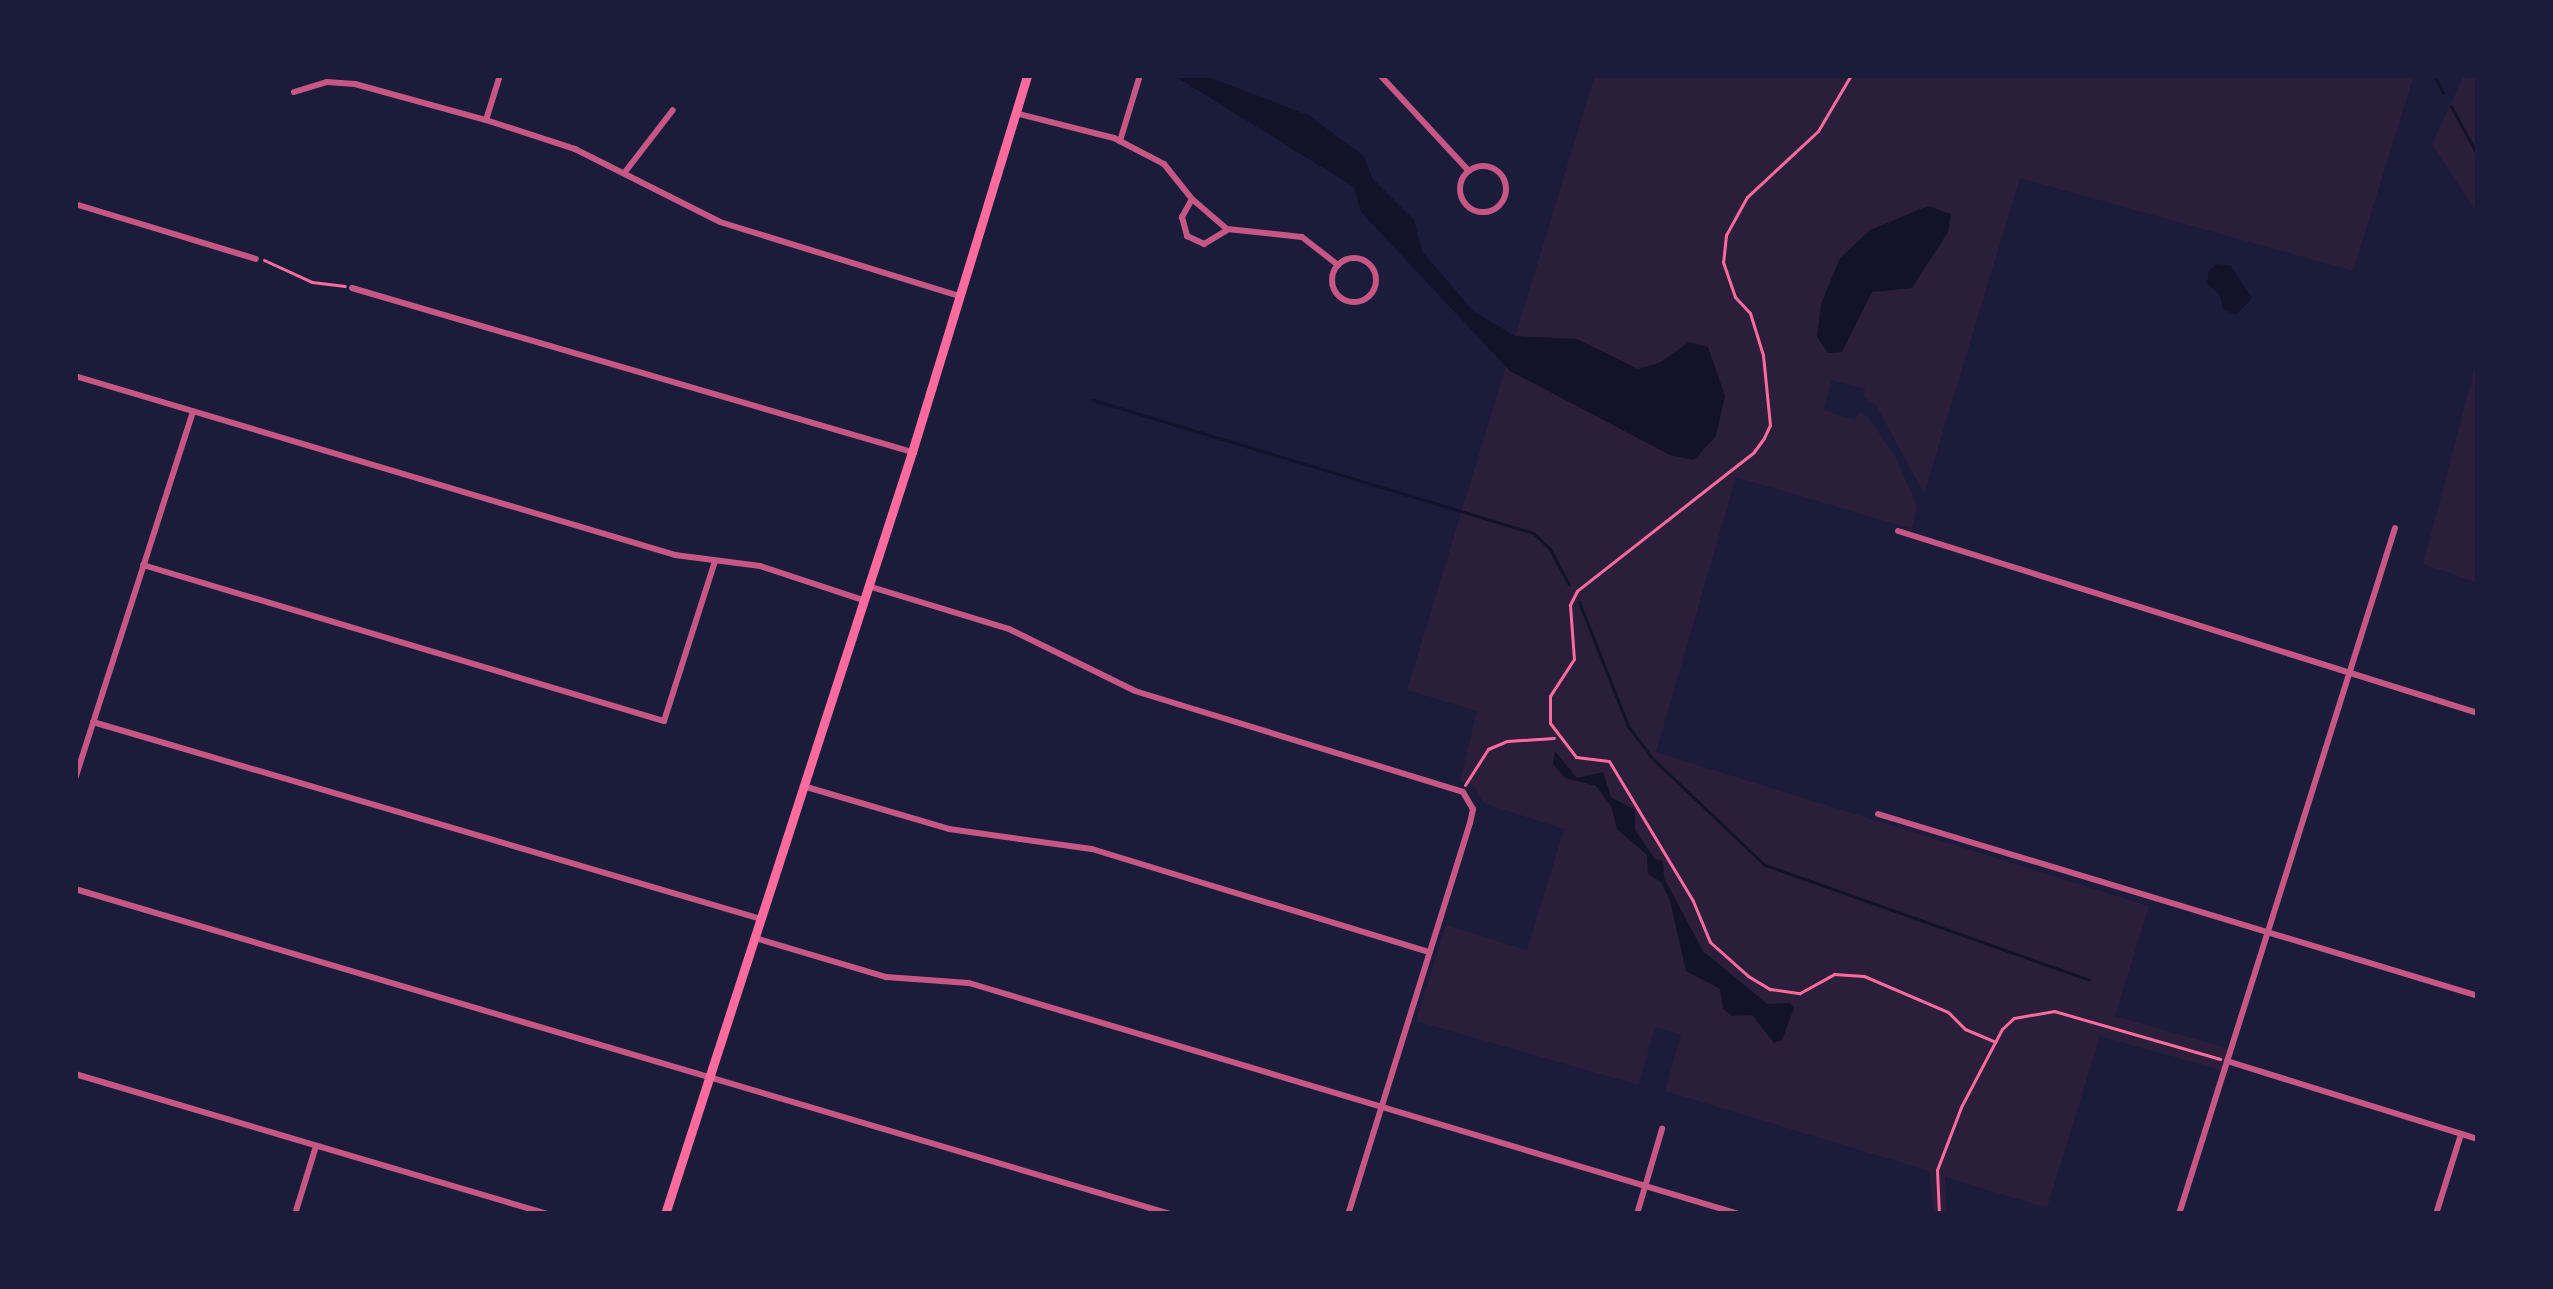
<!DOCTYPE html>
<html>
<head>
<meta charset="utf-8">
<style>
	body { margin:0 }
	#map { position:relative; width:2553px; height:1289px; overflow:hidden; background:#1b1b3a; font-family:"Work Sans",sans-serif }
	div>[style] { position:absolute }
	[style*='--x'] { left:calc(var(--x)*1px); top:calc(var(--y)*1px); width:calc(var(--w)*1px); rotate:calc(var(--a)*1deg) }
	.green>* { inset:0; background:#2a1e3b }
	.water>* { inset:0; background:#12122b }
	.stream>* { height:3px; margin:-1.5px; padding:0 1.5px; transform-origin:1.5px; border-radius:1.5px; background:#12122b }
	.path>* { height:3px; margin:-1.5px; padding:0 1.5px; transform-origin:1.5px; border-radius:1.5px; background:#ff6b9d }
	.minor>* { height:6px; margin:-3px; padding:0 3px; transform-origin:3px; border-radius:3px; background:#c65784 }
	.minor>.ring { margin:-3px; padding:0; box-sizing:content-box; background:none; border:6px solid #c65784; border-radius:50% }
	.secondary>* { height:9px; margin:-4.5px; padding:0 4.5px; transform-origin:4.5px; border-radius:4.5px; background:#ff6b9d }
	span { translate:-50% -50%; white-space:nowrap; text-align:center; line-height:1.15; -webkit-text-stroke:10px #1b1b3a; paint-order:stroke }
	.frame { position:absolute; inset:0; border:78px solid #1b1b3a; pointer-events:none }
</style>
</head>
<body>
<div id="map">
	<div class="green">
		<div style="clip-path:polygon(1595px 75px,2414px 75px,2353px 271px,2020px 178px,1924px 494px,1876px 405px,1863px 397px,1865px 389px,1832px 380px,1824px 410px,1855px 420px,1859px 411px,1868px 417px,1895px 456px,1917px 506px,1912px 529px,1736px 477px,1656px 752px,2149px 906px,2115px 1016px,2231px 1049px,2224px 1071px,2100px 1036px,2047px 1208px,1945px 1177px,1947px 1214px,1934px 1214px,1929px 1171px,1665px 1091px,1681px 1034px,1655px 1027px,1639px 1085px,1416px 1021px,1446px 925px,1527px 950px,1564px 829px,1483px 803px,1476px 788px,1460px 780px,1477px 711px,1407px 690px)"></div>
		<div style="clip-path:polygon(2464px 75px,2478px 75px,2478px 215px,2432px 144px)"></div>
		<div style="clip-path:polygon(2478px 356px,2478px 583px,2423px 564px)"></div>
	</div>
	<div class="water">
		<div style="clip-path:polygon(1173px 75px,1203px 75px,1308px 115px,1364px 156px,1372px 178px,1414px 220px,1422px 251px,1473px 311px,1515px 336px,1577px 339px,1638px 369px,1661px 362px,1689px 342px,1708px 347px,1725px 396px,1716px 436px,1694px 460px,1670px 455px,1510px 371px,1361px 212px,1354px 187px)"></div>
		<div style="clip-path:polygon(1928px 206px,1951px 214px,1948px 232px,1912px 288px,1872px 292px,1842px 352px,1828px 353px,1817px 337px,1821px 304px,1840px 258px,1870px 230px)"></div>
		<div style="clip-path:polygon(2217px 264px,2231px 266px,2252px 298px,2236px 315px,2223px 309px,2220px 295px,2207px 284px,2209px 270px)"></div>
		<div style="clip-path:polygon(1555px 751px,1577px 778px,1603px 772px,1611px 797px,1635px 810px,1635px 830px,1655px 859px,1663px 861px,1664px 878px,1703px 951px,1767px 1004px,1790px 1003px,1794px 1008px,1782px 1040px,1774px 1043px,1752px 1015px,1732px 1016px,1723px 1009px,1720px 989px,1686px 971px,1670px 901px,1661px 882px,1648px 874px,1647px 855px,1617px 829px,1611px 806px,1596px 786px,1565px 778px,1553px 764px)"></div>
	</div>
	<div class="stream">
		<div style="--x:2434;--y:75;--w:20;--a:63"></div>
		<div style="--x:2451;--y:106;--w:57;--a:61.6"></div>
		<div style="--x:1093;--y:400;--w:460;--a:16.8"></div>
		<div style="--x:1533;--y:533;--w:23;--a:43"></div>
		<div style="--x:1550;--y:549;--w:40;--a:62"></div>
		<div style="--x:1579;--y:602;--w:133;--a:68.4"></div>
		<div style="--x:1628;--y:726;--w:39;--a:53"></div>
		<div style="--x:1651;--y:757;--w:157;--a:43.5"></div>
		<div style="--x:1765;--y:865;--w:344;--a:19.5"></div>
	</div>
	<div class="path">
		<div style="--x:1851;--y:75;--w:65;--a:120.5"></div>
		<div style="--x:1818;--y:131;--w:97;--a:137.1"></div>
		<div style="--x:1747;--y:197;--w:43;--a:118.9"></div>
		<div style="--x:1726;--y:235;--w:27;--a:96"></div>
		<div style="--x:1723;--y:262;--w:37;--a:71"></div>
		<div style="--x:1735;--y:297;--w:22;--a:47"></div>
		<div style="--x:1750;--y:313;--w:44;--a:72.8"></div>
		<div style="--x:1763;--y:355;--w:70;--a:84.3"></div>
		<div style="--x:1770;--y:425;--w:14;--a:115"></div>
		<div style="--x:1764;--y:438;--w:17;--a:126"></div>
		<div style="--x:1754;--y:452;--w:225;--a:141.9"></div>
		<div style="--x:1577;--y:591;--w:16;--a:117"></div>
		<div style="--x:1570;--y:605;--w:54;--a:85.8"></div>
		<div style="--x:1574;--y:659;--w:44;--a:123"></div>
		<div style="--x:1550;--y:696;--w:27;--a:90"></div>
		<div style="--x:1550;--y:723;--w:43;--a:52.6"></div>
		<div style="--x:1576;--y:757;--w:33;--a:7"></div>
		<div style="--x:1609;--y:761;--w:163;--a:59"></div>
		<div style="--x:1693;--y:901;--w:44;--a:67.5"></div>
		<div style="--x:1710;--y:942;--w:51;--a:41.8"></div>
		<div style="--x:1748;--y:976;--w:26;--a:31"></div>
		<div style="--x:1770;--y:989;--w:30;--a:8"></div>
		<div style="--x:1800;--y:993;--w:39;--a:-29"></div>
		<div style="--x:1834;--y:974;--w:30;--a:4"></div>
		<div style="--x:1864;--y:976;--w:91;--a:23.2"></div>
		<div style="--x:1948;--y:1012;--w:24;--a:45"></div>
		<div style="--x:1965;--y:1029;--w:33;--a:23"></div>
		<div style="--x:264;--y:260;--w:53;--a:24.6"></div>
		<div style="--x:312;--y:282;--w:33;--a:7"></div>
		<div style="--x:1465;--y:785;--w:43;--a:-57.4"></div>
		<div style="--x:1488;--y:749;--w:21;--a:-23"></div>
		<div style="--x:1507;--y:741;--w:47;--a:-3.7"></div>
		<div style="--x:1939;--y:1214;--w:44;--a:-92.6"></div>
		<div style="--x:1937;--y:1170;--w:67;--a:-69.1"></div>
		<div style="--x:1961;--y:1107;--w:88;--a:-62.3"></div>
		<div style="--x:2002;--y:1029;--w:16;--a:-43"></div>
		<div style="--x:2014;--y:1018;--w:41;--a:-9.9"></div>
		<div style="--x:2054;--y:1011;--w:173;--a:16.1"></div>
	</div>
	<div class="minor">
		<div style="--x:1380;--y:75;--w:131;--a:47.2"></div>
		<div style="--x:294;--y:92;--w:34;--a:-17"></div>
		<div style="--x:327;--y:82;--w:28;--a:4"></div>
		<div style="--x:355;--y:84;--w:136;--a:15.4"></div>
		<div style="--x:486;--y:120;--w:94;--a:18"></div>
		<div style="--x:575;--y:149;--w:162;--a:26.7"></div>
		<div style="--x:720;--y:222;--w:250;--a:17.2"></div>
		<div style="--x:1015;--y:113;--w:102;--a:14.2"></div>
		<div style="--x:1114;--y:138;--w:56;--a:27.5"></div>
		<div style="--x:1164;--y:164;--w:45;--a:51.3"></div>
		<div style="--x:1192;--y:199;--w:46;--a:40.6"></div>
		<div style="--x:1227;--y:229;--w:75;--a:6.1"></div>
		<div style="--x:1302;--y:237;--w:46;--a:37.9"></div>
		<div style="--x:486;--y:120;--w:47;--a:-72.7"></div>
		<div style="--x:1120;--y:141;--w:69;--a:-73.1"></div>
		<div class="ring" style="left:1460px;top:166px;width:40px;height:40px"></div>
		<div style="--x:625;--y:172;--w:78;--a:-52.3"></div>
		<div style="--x:1192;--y:199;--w:21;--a:119"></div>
		<div style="--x:1182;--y:217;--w:20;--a:75"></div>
		<div style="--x:1187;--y:236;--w:19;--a:25"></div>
		<div style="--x:1204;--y:244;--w:26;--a:-31"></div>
		<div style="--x:75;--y:204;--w:189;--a:16.9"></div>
		<div class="ring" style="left:1332px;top:258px;width:38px;height:38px"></div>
		<div style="--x:352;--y:288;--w:584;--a:16.32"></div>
		<div style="--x:75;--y:376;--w:626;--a:16.61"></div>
		<div style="--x:675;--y:555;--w:86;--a:7.4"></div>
		<div style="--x:760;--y:566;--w:108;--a:18.3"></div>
		<div style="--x:1898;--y:531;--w:608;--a:17.42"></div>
		<div style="--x:143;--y:565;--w:544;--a:16.67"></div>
		<div style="--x:664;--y:721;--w:168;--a:-72.3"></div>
		<div style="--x:868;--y:586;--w:147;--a:17"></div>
		<div style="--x:1009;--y:629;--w:140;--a:26.2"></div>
		<div style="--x:1135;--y:691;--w:343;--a:17.1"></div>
		<div style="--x:1463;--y:792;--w:20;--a:60"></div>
		<div style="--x:1473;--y:809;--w:14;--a:102"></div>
		<div style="--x:1470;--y:823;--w:410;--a:107.3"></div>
		<div style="--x:93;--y:722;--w:696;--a:16.43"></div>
		<div style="--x:75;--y:779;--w:386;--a:-72.2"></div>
		<div style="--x:803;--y:786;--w:152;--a:16.4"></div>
		<div style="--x:949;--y:829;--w:144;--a:8"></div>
		<div style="--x:1092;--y:849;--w:351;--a:17"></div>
		<div style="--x:1878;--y:814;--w:627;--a:16.87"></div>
		<div style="--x:75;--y:889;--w:1142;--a:16.53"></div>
		<div style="--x:755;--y:938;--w:137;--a:16.6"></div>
		<div style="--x:886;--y:977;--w:83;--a:4.1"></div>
		<div style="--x:969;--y:983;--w:804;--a:16.7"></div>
		<div style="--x:2227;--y:1061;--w:263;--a:17.3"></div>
		<div style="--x:75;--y:1074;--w:494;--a:16.5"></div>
		<div style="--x:295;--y:1214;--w:71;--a:-72.8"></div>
		<div style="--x:1637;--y:1214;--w:89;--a:-73.6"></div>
		<div style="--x:2179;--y:1214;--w:719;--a:-72.52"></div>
		<div style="--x:2436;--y:1214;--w:84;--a:-72.6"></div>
	</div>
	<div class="secondary">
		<div style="--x:665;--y:1214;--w:801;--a:-72.04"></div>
		<div style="--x:912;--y:452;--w:394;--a:-73"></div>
	</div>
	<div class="frame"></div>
</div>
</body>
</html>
